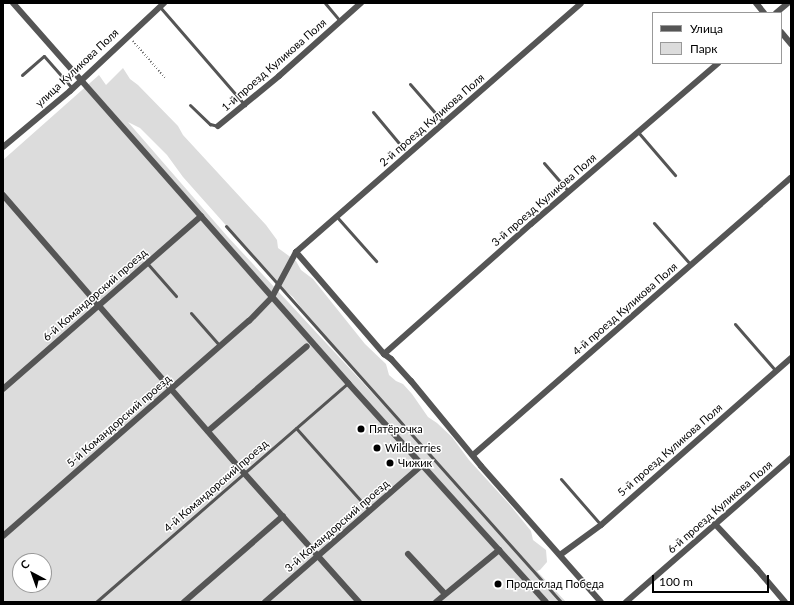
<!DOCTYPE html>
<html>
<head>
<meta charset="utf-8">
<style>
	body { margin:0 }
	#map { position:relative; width:794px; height:605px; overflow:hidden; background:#fff; font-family:Lato,sans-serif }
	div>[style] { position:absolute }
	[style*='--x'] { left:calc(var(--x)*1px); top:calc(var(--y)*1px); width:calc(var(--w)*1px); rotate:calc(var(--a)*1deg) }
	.green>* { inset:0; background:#dcdcdc }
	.path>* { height:1.5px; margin-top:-0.75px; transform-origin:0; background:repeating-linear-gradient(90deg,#777 0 1px,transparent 0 3px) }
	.lane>* { height:3px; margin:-1.5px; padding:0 1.5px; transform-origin:1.5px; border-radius:1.5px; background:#555 }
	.street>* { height:6px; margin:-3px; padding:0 3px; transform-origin:3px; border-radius:3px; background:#555 }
	.dots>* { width:11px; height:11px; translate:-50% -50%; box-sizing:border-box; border:2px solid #fff; border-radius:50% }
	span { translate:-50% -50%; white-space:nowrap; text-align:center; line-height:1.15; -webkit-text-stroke:3px #fff; paint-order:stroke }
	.street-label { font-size:11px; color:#000 }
	.poi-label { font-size:11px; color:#000 }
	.left { translate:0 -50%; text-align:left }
	.frame { position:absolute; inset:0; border:4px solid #000; pointer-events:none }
	.legend { position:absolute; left:652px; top:12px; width:130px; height:52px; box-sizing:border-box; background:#fff; border:1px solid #999; margin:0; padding:5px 7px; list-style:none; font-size:12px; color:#000 }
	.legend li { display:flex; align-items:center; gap:8px; height:20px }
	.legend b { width:20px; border:1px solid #999 }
	.north { position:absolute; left:12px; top:553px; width:40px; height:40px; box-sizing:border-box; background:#fff; border:1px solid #999; border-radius:50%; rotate:319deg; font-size:11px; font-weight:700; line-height:16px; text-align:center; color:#000 }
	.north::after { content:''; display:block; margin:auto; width:14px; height:18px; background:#000; clip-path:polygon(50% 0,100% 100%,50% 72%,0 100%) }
	.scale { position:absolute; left:652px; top:575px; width:117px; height:18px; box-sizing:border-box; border:2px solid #000; border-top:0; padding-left:5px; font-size:12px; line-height:14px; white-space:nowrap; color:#000; -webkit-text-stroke:3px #fff; paint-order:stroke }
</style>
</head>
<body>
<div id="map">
	<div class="green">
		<div style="clip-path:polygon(evenodd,123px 68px,130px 79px,138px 85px,178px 126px,183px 135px,266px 225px,277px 240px,278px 248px,296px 261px,301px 270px,313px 279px,365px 344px,386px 364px,389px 375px,396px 381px,403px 384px,412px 394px,428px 417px,437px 423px,452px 437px,469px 460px,510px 505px,531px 531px,533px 540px,546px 550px,547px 562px,540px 570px,537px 571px,566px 602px,3px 602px,3px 160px,99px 75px,106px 85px,123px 68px,128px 122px,140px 128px,167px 155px,183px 177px,279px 285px,293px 297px,327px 342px,389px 410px,405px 424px,416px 440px,227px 236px,128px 122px,123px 68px,20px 561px,44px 561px,44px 585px,20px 585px,20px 561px)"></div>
	</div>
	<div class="path">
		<div style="--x:133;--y:41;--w:50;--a:49"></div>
	</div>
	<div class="lane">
		<div style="--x:325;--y:3;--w:23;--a:50"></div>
		<div style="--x:160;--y:7;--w:130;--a:49.1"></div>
		<div style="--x:22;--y:75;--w:29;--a:-41"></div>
		<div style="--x:44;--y:56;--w:43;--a:48.8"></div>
		<div style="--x:410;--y:84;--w:52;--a:48.9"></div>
		<div style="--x:190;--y:105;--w:28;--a:44"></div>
		<div style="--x:210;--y:124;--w:8;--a:14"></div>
		<div style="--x:373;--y:112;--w:55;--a:50.2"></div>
		<div style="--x:638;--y:132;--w:57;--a:49.3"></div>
		<div style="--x:544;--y:163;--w:38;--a:49"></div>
		<div style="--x:337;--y:217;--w:59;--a:48.4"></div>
		<div style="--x:654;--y:223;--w:56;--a:48.6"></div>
		<div style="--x:226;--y:226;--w:504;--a:48.3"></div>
		<div style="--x:147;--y:263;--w:44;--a:48.7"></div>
		<div style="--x:191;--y:313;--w:44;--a:48.7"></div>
		<div style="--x:735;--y:324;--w:62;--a:48.9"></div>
		<div style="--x:296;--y:428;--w:111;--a:48.3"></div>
		<div style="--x:561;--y:479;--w:61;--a:49"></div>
		<div style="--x:96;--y:602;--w:334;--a:-41"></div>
	</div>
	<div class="street">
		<div style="--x:13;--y:3;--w:507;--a:48.6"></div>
		<div style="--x:348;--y:383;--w:295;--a:47.9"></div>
		<div style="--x:756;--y:3;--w:13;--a:51"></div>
		<div style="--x:776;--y:13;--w:16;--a:-40"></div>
		<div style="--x:781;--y:32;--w:16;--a:50"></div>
		<div style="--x:218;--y:126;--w:79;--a:-39.3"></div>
		<div style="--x:279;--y:76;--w:110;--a:-41.7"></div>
		<div style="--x:3;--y:147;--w:87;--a:-39.9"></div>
		<div style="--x:70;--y:91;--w:129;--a:-43.1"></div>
		<div style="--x:3;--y:195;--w:368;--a:49.1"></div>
		<div style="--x:244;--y:473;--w:173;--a:48.3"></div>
		<div style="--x:296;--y:252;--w:135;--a:49.2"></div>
		<div style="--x:384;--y:354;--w:9;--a:36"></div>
		<div style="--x:391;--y:359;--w:30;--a:48"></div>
		<div style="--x:411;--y:381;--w:110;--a:50.5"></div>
		<div style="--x:481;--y:466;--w:181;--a:48.6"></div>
		<div style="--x:384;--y:354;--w:196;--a:-41.5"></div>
		<div style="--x:531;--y:224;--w:247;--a:-40.7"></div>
		<div style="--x:3;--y:389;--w:263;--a:-41.1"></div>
		<div style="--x:208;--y:431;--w:130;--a:-40.6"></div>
		<div style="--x:473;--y:455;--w:422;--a:-41.1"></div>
		<div style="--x:715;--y:524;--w:62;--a:47"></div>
		<div style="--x:757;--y:569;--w:43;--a:49.7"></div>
		<div style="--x:3;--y:536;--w:327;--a:-41.2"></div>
		<div style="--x:249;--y:321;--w:33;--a:-46"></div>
		<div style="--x:272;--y:297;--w:51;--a:-61.9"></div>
		<div style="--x:296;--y:252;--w:378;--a:-41.1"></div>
		<div style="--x:408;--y:554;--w:54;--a:47.2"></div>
		<div style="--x:560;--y:555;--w:51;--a:-36.2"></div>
		<div style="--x:601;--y:525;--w:253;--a:-41.3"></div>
		<div style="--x:184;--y:602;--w:131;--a:-41"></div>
		<div style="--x:265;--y:602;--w:208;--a:-41.1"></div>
		<div style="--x:436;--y:602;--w:82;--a:-39.5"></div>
		<div style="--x:626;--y:602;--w:219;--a:-41.1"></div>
	</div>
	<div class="dots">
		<div style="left:361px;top:429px;background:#000"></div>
		<div style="left:377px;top:448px;background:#000"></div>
		<div style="left:390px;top:463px;background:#000"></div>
		<div style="left:498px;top:584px;background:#000"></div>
	</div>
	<div class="street-label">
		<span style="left:274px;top:65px;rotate:-41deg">1-й проезд Куликова Поля</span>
		<span style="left:77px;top:68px;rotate:-43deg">улица Куликова Поля</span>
		<span style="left:432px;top:120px;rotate:-41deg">2-й проезд Куликова Поля</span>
		<span style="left:544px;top:200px;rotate:-41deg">3-й проезд Куликова Поля</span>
		<span style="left:95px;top:295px;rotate:-41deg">6-й Командорский проезд</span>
		<span style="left:625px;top:309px;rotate:-41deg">4-й проезд Куликова Поля</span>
		<span style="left:119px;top:421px;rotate:-41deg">5-й Командорский проезд</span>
		<span style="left:670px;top:450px;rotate:-41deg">5-й проезд Куликова Поля</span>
		<span style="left:216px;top:486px;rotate:-41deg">4-й Командорский проезд</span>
		<span style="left:720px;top:507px;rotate:-41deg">6-й проезд Куликова Поля</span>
		<span style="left:337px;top:526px;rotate:-41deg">3-й Командорский проезд</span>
	</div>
	<div class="poi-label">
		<span class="left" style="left:369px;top:429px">Пятёрочка</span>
		<span class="left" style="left:385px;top:448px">Wildberries</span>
		<span class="left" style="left:398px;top:463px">Чижик</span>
		<span class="left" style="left:506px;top:584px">Продсклад Победа</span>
	</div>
	<div class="frame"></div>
	<ul class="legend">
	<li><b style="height:5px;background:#555"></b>Улица</li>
	<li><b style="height:11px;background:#dcdcdc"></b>Парк</li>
	</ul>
	<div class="north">С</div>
	<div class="scale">100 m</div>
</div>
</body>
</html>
